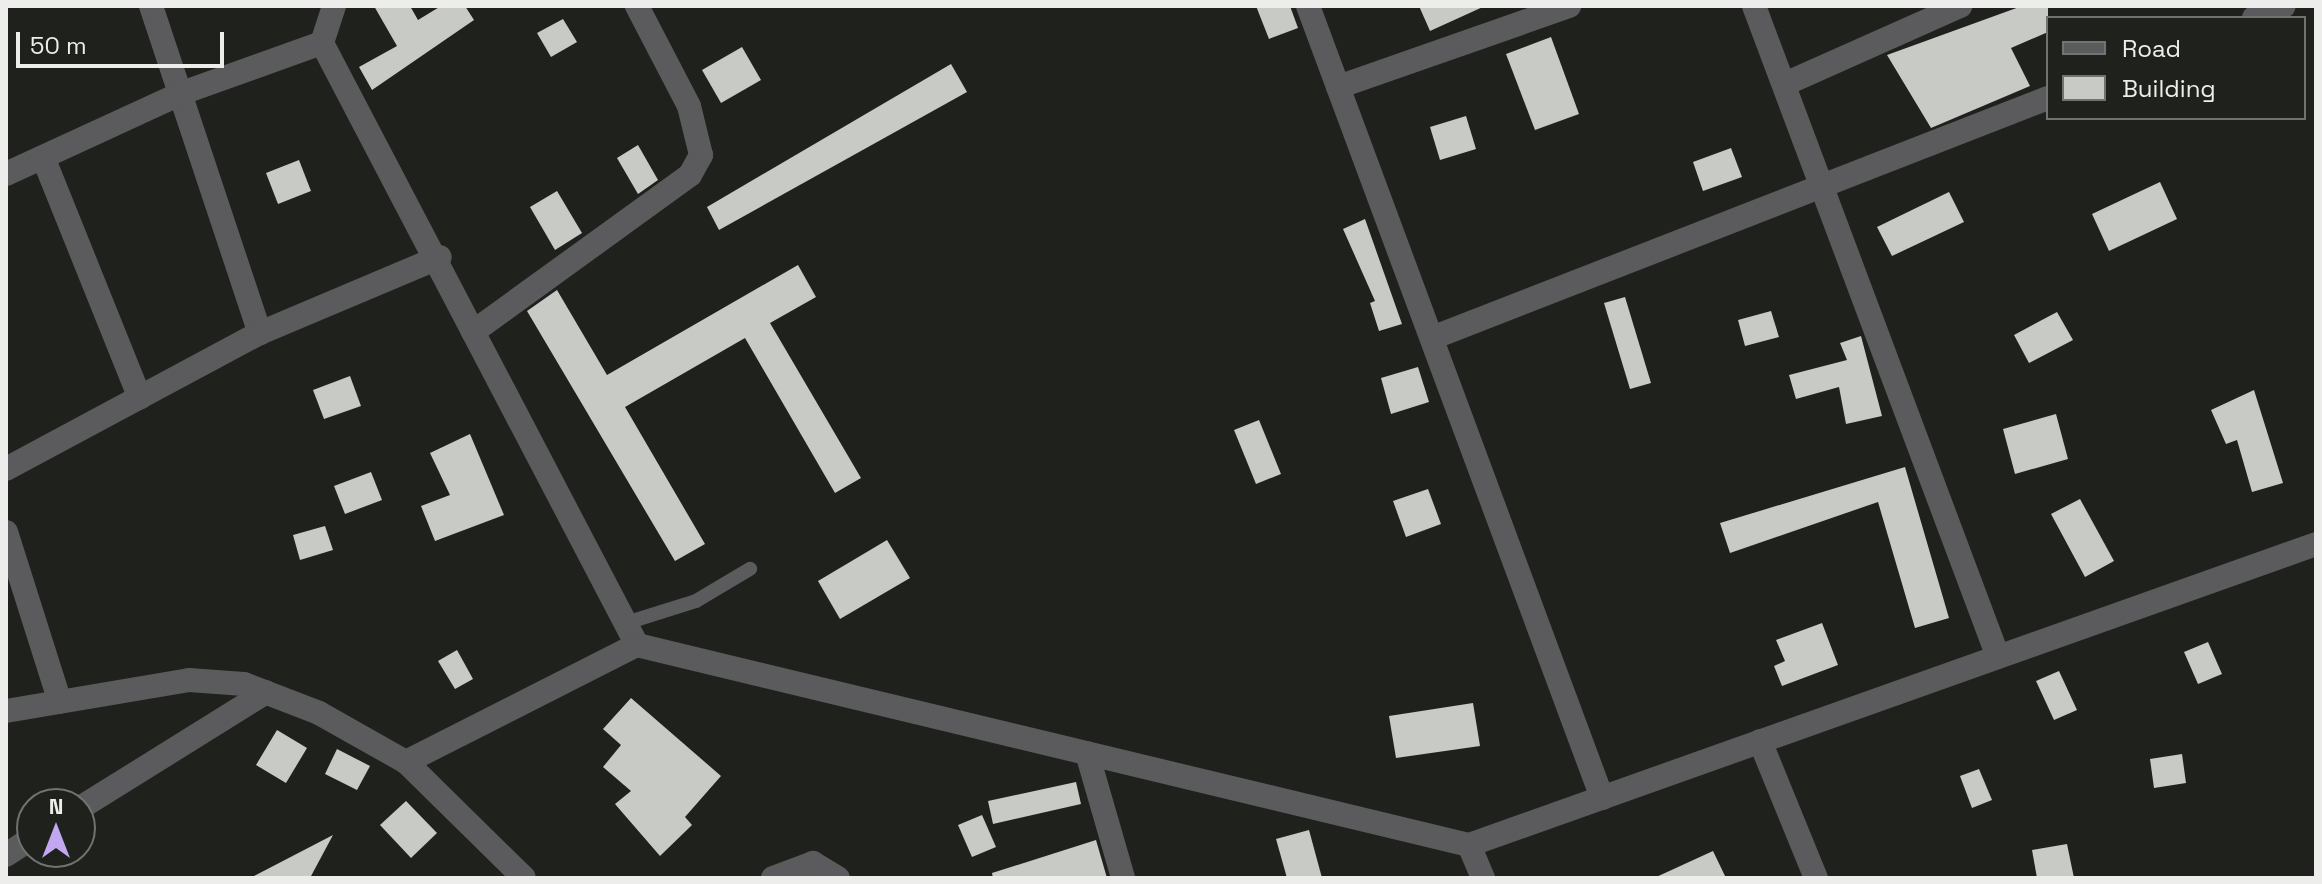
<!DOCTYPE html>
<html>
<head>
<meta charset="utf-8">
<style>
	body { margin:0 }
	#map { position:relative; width:2322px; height:884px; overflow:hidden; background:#1f211d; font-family:"Space Grotesk",sans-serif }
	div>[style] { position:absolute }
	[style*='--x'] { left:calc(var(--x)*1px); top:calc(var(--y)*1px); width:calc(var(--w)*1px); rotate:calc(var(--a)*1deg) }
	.building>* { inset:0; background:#c8cac5 }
	.lane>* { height:14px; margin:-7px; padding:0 7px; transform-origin:7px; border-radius:7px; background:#5b5a5c }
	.street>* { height:24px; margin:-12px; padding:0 12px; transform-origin:12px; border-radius:12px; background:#5b5a5c }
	span { translate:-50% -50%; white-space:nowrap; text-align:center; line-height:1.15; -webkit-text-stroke:8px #1f211d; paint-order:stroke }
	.frame { position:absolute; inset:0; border:8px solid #edeeec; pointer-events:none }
	.legend { position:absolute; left:2046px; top:16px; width:260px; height:104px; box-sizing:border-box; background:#1f211d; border:2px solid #717370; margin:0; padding:10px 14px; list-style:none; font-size:24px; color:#edeeec }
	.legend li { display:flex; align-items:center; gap:16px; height:40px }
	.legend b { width:40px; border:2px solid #717370 }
	.north { position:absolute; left:16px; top:788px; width:80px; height:80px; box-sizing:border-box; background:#1f211d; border:2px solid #717370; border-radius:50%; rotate:0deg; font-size:22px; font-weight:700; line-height:32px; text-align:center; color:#edeeec }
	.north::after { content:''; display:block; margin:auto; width:28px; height:36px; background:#c3a7f2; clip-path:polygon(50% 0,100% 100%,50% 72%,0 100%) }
	.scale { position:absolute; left:16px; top:32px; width:208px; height:36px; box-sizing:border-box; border:4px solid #edeeec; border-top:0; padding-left:10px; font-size:24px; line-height:28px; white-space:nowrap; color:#edeeec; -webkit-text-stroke:6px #1f211d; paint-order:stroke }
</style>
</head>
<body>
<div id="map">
	<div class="building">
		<div style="clip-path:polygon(374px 6px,410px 6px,418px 20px,441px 6px,465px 6px,474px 20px,372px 90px,359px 67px,397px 46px)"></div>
		<div style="clip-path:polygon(1256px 6px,1290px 6px,1298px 28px,1269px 39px)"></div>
		<div style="clip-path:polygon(1419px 6px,1485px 6px,1430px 31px)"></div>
		<div style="clip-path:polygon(2022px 6px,2048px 6px,2048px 32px,2011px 48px,2030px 86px,1931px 128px,1887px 55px)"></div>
		<div style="clip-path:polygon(563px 19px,577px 42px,551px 57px,537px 33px)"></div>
		<div style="clip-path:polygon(1551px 37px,1579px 114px,1535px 130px,1506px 54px)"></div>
		<div style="clip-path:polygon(742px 47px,761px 80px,721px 103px,702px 70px)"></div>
		<div style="clip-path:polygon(951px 64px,967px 92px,719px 230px,707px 207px)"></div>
		<div style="clip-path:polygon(1466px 116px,1476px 149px,1440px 160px,1430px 127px)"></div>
		<div style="clip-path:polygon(638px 145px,658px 180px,638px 194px,617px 158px)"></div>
		<div style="clip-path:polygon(1731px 148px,1742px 177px,1703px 191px,1693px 162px)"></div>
		<div style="clip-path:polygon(299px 160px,311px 191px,278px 204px,266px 173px)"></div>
		<div style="clip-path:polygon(2160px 182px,2177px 219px,2109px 251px,2092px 214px)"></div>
		<div style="clip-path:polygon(557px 191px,582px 233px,555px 250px,530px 207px)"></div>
		<div style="clip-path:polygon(1949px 192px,1964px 222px,1892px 256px,1877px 227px)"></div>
		<div style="clip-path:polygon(1365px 219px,1402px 324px,1379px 331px,1370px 303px,1375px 301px,1343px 229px)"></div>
		<div style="clip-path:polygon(798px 265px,816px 297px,770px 323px,861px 478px,835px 493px,745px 338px,625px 407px,705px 544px,675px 561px,527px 311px,557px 290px,607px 375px)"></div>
		<div style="clip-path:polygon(1625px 297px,1651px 383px,1630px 389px,1604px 303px)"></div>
		<div style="clip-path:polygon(1771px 311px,1779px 337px,1745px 346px,1738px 320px)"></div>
		<div style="clip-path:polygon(2057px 312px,2073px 340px,2029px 363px,2014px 335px)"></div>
		<div style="clip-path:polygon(1861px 336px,1882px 416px,1846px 424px,1839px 387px,1796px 399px,1789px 375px,1847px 360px,1840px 343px)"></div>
		<div style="clip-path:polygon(1418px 367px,1429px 402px,1391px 414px,1381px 378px)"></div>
		<div style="clip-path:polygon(350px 376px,361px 406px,324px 419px,313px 390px)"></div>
		<div style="clip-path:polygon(2254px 390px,2283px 483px,2252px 492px,2237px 440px,2226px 444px,2211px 410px)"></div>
		<div style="clip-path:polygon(2056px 414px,2068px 459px,2015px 474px,2003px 429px)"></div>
		<div style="clip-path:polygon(1259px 420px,1281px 474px,1256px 484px,1234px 430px)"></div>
		<div style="clip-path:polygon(470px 434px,504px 515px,435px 541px,421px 506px,450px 495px,430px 453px)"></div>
		<div style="clip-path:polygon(1905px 467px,1949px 618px,1915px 628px,1878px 502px,1730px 553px,1720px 523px)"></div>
		<div style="clip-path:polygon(371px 472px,382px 500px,345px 514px,334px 486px)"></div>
		<div style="clip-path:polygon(1428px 489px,1441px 524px,1406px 537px,1393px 501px)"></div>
		<div style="clip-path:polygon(2080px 499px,2114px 561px,2085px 577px,2051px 514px)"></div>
		<div style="clip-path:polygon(325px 526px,333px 550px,300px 560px,293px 535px)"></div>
		<div style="clip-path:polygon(887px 540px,910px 578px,840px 619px,818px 581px)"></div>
		<div style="clip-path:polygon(1822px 623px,1838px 665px,1782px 686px,1774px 666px,1785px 661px,1776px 640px)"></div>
		<div style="clip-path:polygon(2208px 642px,2222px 674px,2198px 684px,2184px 652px)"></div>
		<div style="clip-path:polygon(457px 650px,473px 679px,455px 689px,438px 661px)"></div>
		<div style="clip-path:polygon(2059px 671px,2077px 710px,2054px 720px,2036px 681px)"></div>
		<div style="clip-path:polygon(631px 698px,721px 776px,685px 817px,692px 825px,660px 856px,615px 804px,631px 791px,603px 767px,621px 745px,603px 729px)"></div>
		<div style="clip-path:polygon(1473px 703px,1480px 746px,1396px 758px,1389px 716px)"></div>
		<div style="clip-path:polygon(277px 730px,307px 748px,286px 783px,256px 765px)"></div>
		<div style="clip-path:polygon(337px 749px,370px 766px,357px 790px,325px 774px)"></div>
		<div style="clip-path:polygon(2182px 754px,2186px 783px,2154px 788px,2150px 759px)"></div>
		<div style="clip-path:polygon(1979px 769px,1992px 800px,1972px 808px,1960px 776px)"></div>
		<div style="clip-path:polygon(1076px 782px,1081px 804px,993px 824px,988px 801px)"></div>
		<div style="clip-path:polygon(406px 801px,437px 833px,411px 858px,380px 825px)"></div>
		<div style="clip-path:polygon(982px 815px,996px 847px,972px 857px,958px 825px)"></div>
		<div style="clip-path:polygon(1309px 830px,1322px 878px,1287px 878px,1276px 839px)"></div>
		<div style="clip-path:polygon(333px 835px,310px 878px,250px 878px)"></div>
		<div style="clip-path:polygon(1096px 840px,1107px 878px,993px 878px,992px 873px)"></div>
		<div style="clip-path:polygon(2067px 844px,2074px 878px,2037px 878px,2032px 850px)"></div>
		<div style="clip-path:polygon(1713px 851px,1726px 878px,1654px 878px)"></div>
	</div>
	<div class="lane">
		<div style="--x:626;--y:623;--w:73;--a:-17.4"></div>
		<div style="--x:696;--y:601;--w:63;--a:-30.7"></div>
	</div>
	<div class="street">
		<div style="--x:151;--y:6;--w:345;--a:71.6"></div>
		<div style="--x:334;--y:6;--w:39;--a:108"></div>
		<div style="--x:322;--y:43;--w:679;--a:62.38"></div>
		<div style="--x:1308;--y:6;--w:845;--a:69.63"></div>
		<div style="--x:1754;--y:6;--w:695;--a:69.45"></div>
		<div style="--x:2254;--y:18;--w:32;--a:-22"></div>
		<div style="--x:1785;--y:84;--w:192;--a:-24"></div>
		<div style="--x:1338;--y:87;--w:245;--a:-19.3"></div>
		<div style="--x:45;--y:162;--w:254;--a:68.1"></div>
		<div style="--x:6;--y:174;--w:194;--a:-24.7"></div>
		<div style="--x:182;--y:93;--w:149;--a:-19.7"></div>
		<div style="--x:473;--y:332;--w:268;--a:-35.9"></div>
		<div style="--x:690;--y:175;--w:23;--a:-61"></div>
		<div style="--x:701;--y:155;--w:50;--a:-103.8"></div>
		<div style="--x:689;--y:106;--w:113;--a:-117.5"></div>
		<div style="--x:1432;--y:338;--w:661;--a:-21.29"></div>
		<div style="--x:6;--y:469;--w:288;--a:-28.2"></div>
		<div style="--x:260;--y:333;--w:195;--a:-22.9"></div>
		<div style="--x:6;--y:532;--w:178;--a:72.4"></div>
		<div style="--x:6;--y:711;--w:186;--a:-9.6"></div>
		<div style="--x:189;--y:680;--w:55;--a:4.2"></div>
		<div style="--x:244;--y:684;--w:80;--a:21.1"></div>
		<div style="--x:319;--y:713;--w:100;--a:29.4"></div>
		<div style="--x:406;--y:762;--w:165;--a:44.5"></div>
		<div style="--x:1760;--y:741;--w:148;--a:67.8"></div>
		<div style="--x:1087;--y:753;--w:130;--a:73.9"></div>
		<div style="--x:406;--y:762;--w:259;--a:-26.9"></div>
		<div style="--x:637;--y:645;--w:856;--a:13.52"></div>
		<div style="--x:1469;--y:845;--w:899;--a:-19.56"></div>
		<div style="--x:80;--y:808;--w:219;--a:-31.9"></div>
		<div style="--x:1469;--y:845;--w:36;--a:67"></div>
		<div style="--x:6;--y:855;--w:31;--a:-33"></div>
		<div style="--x:773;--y:878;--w:43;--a:-20.6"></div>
		<div style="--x:813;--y:863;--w:29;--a:31"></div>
	</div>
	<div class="frame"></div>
	<ul class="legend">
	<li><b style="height:10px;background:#5b5a5c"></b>Road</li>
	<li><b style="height:22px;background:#c8cac5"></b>Building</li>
	</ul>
	<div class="north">N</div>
	<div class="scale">50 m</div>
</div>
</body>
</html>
